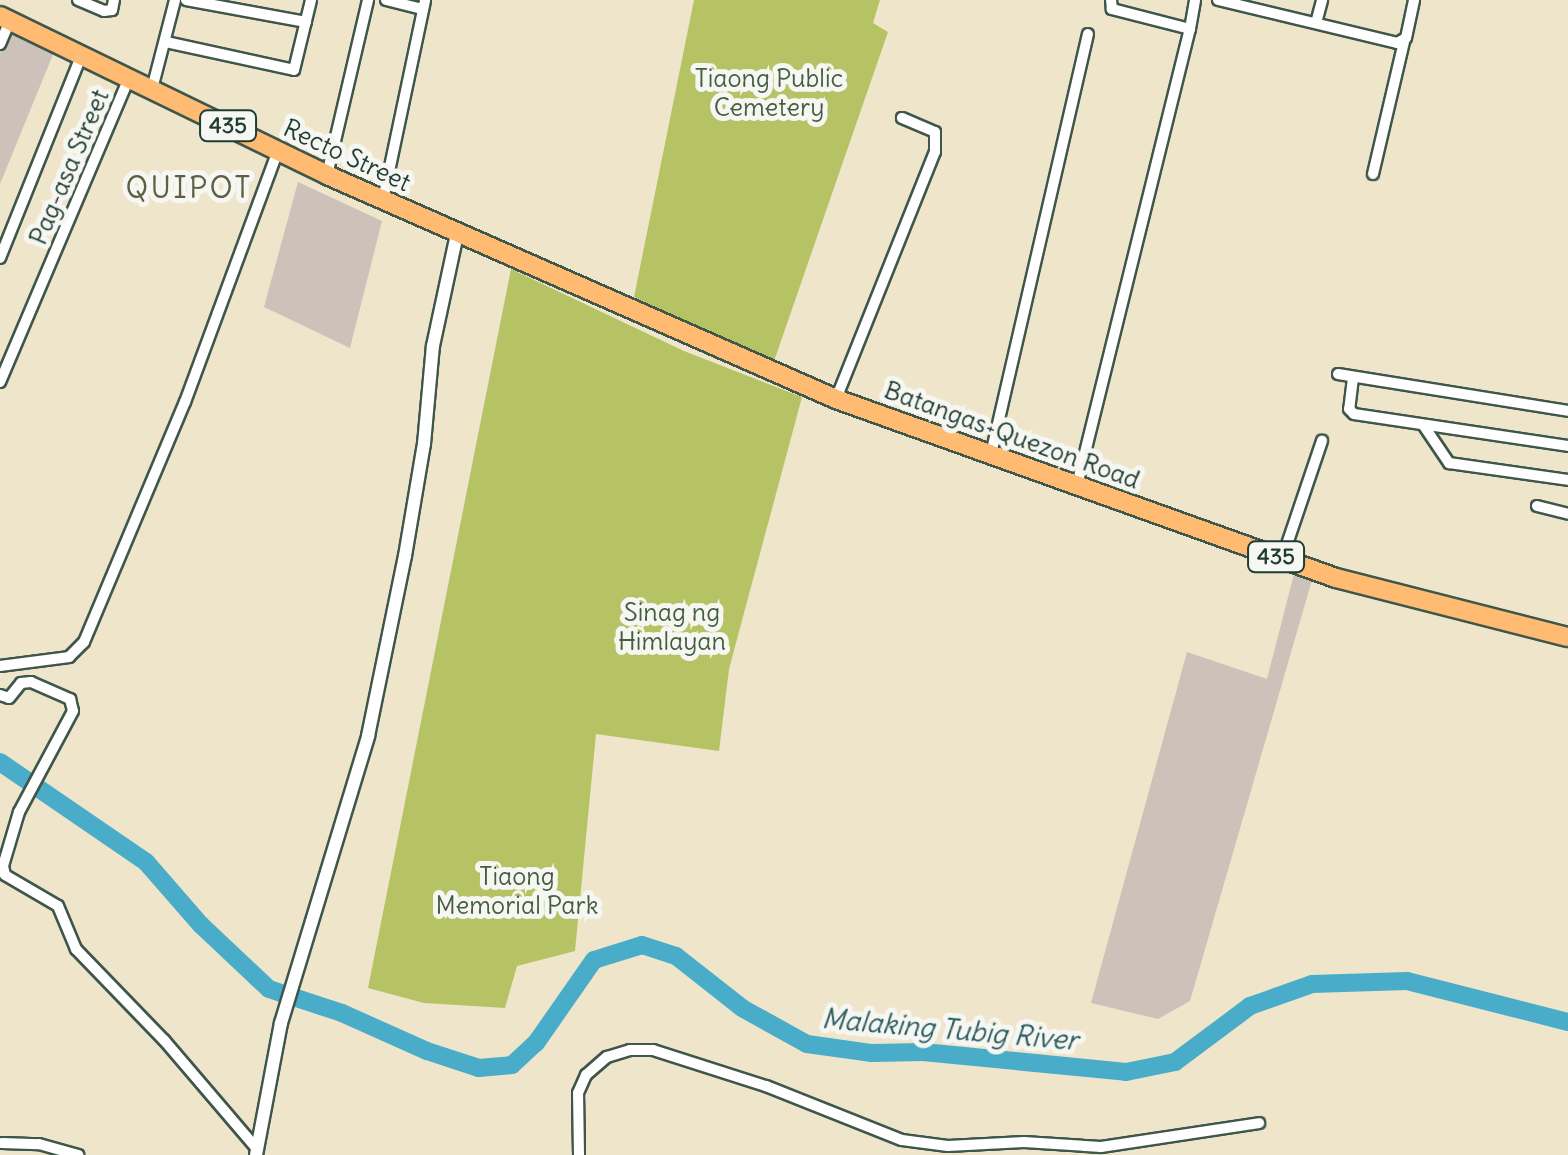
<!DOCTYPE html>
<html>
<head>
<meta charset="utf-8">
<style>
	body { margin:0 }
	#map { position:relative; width:1568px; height:1155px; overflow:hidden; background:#eee5cb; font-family:Delius,sans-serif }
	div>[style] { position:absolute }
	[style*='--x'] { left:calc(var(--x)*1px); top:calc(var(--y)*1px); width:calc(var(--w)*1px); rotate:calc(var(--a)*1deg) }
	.industrial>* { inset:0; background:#ccc2b9 }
	.green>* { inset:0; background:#b6c365 }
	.river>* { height:18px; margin:-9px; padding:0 9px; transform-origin:9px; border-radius:9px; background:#49acc8 }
	.roads { filter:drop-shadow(2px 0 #3e564b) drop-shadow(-2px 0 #3e564b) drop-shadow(0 2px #3e564b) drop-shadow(0 -2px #3e564b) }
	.minor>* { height:10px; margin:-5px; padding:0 5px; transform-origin:5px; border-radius:5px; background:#fff }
	.tertiary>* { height:12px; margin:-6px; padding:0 6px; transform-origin:6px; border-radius:6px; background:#fff }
	.primary>* { height:18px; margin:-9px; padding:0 9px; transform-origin:9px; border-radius:9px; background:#febb71 }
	span { translate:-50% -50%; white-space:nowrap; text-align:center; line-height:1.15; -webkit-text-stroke:10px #f6f6f2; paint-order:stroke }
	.shield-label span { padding:2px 8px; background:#f6f6f2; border:2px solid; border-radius:8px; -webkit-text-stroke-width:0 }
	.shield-label { font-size:22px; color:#1f3d34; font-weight:700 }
	.park-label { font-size:25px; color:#455e40 }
	.street-label { font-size:25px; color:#1f3d34 }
	.water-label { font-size:28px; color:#2c5e60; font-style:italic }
	.quarter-label { font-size:30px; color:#5e6043; letter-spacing:2.5px }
</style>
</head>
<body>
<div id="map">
	<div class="industrial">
		<div style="clip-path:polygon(8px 30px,54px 52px,0 184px,0 50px)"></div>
		<div style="clip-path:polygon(298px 182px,382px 221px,350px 348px,264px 307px)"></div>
		<div style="clip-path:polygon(1294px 574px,1312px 580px,1190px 1001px,1158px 1019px,1091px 1003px,1187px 652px,1267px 679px)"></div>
	</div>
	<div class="green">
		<div style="clip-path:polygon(694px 0,880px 0,873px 23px,888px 32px,773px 364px,634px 297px)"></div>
		<div style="clip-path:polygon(511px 269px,684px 351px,802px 397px,729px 669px,719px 751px,596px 734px,575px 951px,517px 966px,505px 1008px,424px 1003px,368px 988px)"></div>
	</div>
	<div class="river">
		<div style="--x:0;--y:762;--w:177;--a:34.4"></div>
		<div style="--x:146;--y:862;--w:84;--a:48.9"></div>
		<div style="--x:201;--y:925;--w:93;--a:43.3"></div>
		<div style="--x:269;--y:989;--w:77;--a:18.2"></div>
		<div style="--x:342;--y:1013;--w:93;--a:24.1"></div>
		<div style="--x:427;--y:1051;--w:55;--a:18.1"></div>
		<div style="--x:479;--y:1068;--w:33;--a:-5"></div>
		<div style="--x:512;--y:1065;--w:33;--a:-43"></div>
		<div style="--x:536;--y:1043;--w:101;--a:-55.1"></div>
		<div style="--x:594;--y:960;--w:50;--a:-17.4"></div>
		<div style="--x:642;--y:945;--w:36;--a:18"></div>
		<div style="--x:676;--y:956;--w:84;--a:38.2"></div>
		<div style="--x:742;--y:1008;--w:74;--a:29"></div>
		<div style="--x:807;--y:1044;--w:66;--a:7.9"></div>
		<div style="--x:872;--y:1053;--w:51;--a:-1.1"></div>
		<div style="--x:923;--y:1052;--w:204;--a:5.6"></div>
		<div style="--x:1126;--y:1072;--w:50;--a:-11.5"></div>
		<div style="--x:1175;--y:1062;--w:94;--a:-36.7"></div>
		<div style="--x:1250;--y:1006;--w:66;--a:-19.5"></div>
		<div style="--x:1312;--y:984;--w:95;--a:-1.8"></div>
		<div style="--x:1407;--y:981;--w:166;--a:14.3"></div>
	</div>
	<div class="roads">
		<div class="minor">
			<div style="--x:78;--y:0;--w:28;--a:23"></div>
			<div style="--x:104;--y:11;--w:8;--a:-7"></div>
			<div style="--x:112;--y:10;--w:10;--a:-79"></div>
			<div style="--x:186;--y:0;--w:122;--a:10.4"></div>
			<div style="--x:386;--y:0;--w:38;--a:14"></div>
			<div style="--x:1218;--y:0;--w:184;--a:13.5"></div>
			<div style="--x:1397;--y:43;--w:10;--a:-29"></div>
			<div style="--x:1406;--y:38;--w:39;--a:-78"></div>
			<div style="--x:1316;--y:23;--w:24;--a:-75"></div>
			<div style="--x:1190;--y:29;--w:29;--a:-80"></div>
			<div style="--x:166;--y:42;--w:131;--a:12.3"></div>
			<div style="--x:294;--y:70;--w:72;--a:-76.3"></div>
			<div style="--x:0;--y:44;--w:25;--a:-67"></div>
			<div style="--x:152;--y:89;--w:92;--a:-75.5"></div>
			<div style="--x:1373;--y:174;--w:136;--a:-76.8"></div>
			<div style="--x:327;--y:175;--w:180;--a:-76.8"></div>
			<div style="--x:383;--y:200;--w:204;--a:-78.1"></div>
			<div style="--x:0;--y:258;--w:218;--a:-68.1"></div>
			<div style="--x:1338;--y:374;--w:233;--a:9.1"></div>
			<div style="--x:1353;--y:378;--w:31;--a:97"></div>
			<div style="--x:1349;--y:409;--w:7;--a:45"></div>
			<div style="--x:1354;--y:414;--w:216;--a:8.5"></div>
			<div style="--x:0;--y:382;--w:330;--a:-67"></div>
			<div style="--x:836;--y:399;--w:266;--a:-68.2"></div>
			<div style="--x:935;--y:152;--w:20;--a:-90"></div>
			<div style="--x:935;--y:132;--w:36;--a:-157"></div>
			<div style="--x:1424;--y:426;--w:45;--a:56"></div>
			<div style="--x:1449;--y:463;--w:120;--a:8.1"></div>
			<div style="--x:991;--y:454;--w:431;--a:-77"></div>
			<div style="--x:1077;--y:485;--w:470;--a:-76.1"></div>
			<div style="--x:1190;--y:29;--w:81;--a:-165.6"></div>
			<div style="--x:1112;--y:9;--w:9;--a:-96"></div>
			<div style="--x:1537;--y:506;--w:32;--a:14"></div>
			<div style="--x:1282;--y:559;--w:125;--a:-71.3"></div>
			<div style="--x:0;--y:666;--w:70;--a:-7.4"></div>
			<div style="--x:69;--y:657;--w:21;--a:-45"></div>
			<div style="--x:84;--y:642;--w:260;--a:-67.2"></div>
			<div style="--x:185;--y:402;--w:269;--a:-69.7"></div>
			<div style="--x:0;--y:695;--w:9;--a:18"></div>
			<div style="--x:9;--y:698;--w:19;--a:-51"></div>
			<div style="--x:21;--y:683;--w:10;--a:-6"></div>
			<div style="--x:31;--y:682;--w:43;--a:23.6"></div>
			<div style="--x:70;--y:699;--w:12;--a:76"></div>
			<div style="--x:73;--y:711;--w:115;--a:118.1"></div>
			<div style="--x:19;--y:812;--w:56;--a:106.5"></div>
			<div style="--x:3;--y:866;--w:9;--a:77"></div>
			<div style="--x:5;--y:875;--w:61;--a:30.3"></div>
			<div style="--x:58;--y:906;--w:47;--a:67.3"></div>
			<div style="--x:76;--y:949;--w:127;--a:46"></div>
			<div style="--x:164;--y:1040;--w:143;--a:49.5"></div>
			<div style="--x:2;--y:1143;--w:37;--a:2"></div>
			<div style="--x:39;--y:1144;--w:41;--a:15.8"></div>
			<div style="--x:579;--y:1155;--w:62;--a:-90.9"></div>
			<div style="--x:578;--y:1093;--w:20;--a:-66"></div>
			<div style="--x:586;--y:1075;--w:28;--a:-41"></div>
			<div style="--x:607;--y:1057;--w:24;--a:-17"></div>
			<div style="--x:630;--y:1050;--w:23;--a:0"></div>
			<div style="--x:653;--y:1050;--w:119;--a:17.7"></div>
			<div style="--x:766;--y:1086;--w:146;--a:21.7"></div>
			<div style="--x:902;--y:1140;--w:46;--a:7.4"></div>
			<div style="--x:948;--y:1146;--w:76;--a:-3"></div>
			<div style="--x:1024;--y:1142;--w:77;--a:3.7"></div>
			<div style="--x:1101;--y:1147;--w:160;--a:-8.6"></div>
		</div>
		<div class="tertiary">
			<div style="--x:256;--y:1155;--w:134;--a:-79.3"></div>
			<div style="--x:281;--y:1023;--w:300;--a:-73.1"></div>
			<div style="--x:368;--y:736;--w:184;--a:-78.4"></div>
			<div style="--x:405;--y:556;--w:114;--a:-80.4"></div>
			<div style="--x:424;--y:444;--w:98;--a:-84.8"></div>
			<div style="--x:433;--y:346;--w:115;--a:-77.9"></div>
		</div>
		<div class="primary">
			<div style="--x:0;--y:16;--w:364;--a:25.9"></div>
			<div style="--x:327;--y:175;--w:556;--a:23.75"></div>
			<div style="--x:836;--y:399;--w:531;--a:19.7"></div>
			<div style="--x:1336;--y:578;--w:239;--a:14.3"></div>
		</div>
	</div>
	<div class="shield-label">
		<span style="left:228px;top:126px">435</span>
		<span style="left:1276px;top:557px">435</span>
	</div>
	<div class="park-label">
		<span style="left:769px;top:93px">Tiaong Public<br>Cemetery</span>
		<span style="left:672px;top:627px">Sinag ng<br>Himlayan</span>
		<span style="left:517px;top:891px">Tiaong<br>Memorial Park</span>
	</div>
	<div class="street-label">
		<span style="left:347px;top:155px;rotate:25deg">Recto Street</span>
		<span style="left:69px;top:167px;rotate:-67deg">Pag-asa Street</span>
		<span style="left:1012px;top:435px;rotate:20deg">Batangas-Quezon Road</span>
	</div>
	<div class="water-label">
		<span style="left:950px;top:1029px;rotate:5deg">Malaking Tubig River</span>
	</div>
	<div class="quarter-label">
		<span style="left:189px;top:187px">QUIPOT</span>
	</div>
</div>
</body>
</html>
